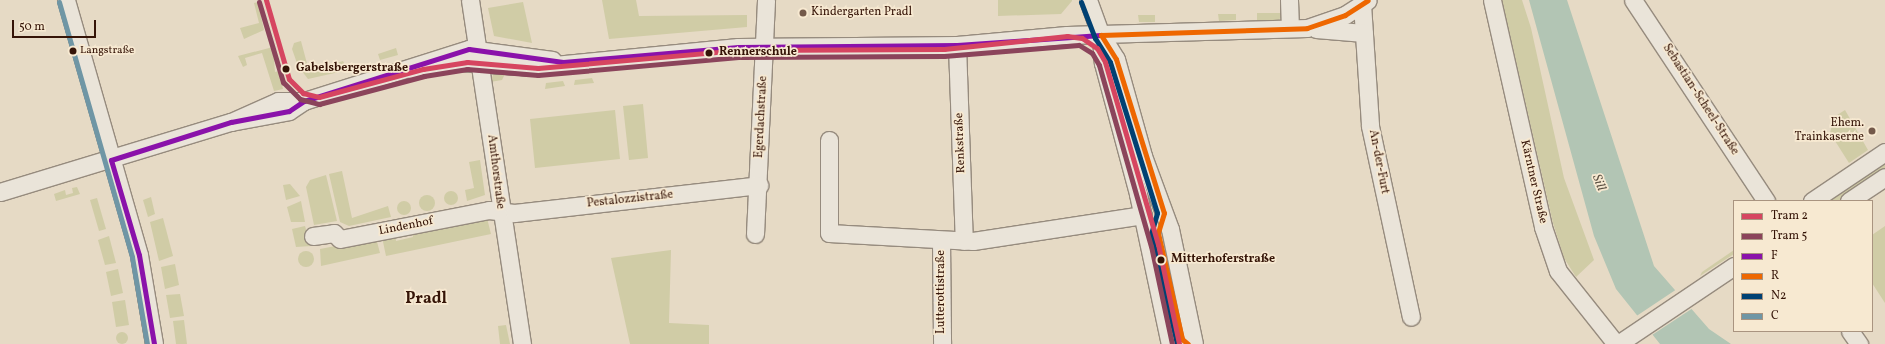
<!DOCTYPE html>
<html>
<head>
<meta charset="utf-8">
<style>
	body { margin:0 }
	#map { position:relative; width:1885px; height:344px; overflow:hidden; background:#e6dac5; font-family:Vollkorn,serif }
	div>[style] { position:absolute }
	[style*='--x'] { left:calc(var(--x)*1px); top:calc(var(--y)*1px); width:calc(var(--w)*1px); rotate:calc(var(--a)*1deg) }
	.green>* { inset:0; background:#d0cca6 }
	.round { border-radius:50% }
	.water>* { inset:0; background:#b2c5b4 }
	.pier>* { inset:0; background:#e6dac5 }
	.roads { filter:drop-shadow(1px 0 #968b7e) drop-shadow(-1px 0 #968b7e) drop-shadow(0 1px #968b7e) drop-shadow(0 -1px #968b7e) }
	.minor>* { height:17px; margin:-8.5px; padding:0 8.5px; transform-origin:8.5px; border-radius:8.5px; background:#eae4d9 }
	.bus-1>* { height:5px; margin:-2.5px; padding:0 2.5px; transform-origin:2.5px; border-radius:2.5px; background:#8a12aa }
	.bus-2>* { height:5px; margin:-2.5px; padding:0 2.5px; transform-origin:2.5px; border-radius:2.5px; background:#ee6700 }
	.bus-3>* { height:5px; margin:-2.5px; padding:0 2.5px; transform-origin:2.5px; border-radius:2.5px; background:#004173 }
	.bus-4>* { height:5px; margin:-2.5px; padding:0 2.5px; transform-origin:2.5px; border-radius:2.5px; background:#6f96a5 }
	.tram-1>* { height:5px; margin:-2.5px; padding:0 2.5px; transform-origin:2.5px; border-radius:2.5px; background:#d64560 }
	.tram-2>* { height:5px; margin:-2.5px; padding:0 2.5px; transform-origin:2.5px; border-radius:2.5px; background:#8b445b }
	.dots>* { width:11px; height:11px; translate:-50% -50%; box-sizing:border-box; border:2px solid #f7e9d1; border-radius:50% }
	span { translate:-50% -50%; white-space:nowrap; text-align:center; line-height:1.15; -webkit-text-stroke:3.5px #f7e9d1; paint-order:stroke }
	.bus-label { font-size:11px; color:#351407 }
	.left { translate:0 -50%; text-align:left }
	.poi-label { font-size:12px; color:#351407 }
	.right { translate:-100% -50%; text-align:right }
	.stop-label { font-size:12px; color:#351407; font-weight:700 }
	.street-label { font-size:12px; color:#351407 }
	.water-label { font-size:13px; color:#594f41; font-style:italic }
	.district-label { font-size:16px; color:#351407; font-weight:700 }
	.legend { position:absolute; left:1733px; top:200px; width:140px; height:132px; box-sizing:border-box; background:#f7e9d1; border:1px solid #a99480; margin:0; padding:5px 7px; list-style:none; font-size:12px; color:#351407 }
	.legend li { display:flex; align-items:center; gap:8px; height:20px }
	.legend b { width:20px; border:1px solid #a99480 }
	.scale { position:absolute; left:12px; top:20px; width:84px; height:18px; box-sizing:border-box; border:2px solid #351407; border-top:0; padding-left:5px; font-size:12px; line-height:14px; white-space:nowrap; color:#351407; -webkit-text-stroke:3px #f7e9d1; paint-order:stroke }
</style>
</head>
<body>
<div id="map">
	<div class="green">
		<div style="clip-path:polygon(602px 0,636px 0,639px 16px,747px 15px,747px 27px,609px 39px)"></div>
		<div style="clip-path:polygon(998px 0,1072px 0,1072px 1px,1061px 14px,998px 16px)"></div>
		<div style="clip-path:polygon(1502px 0,1522px 0,1531px 28px,1564px 178px,1594px 260px,1576px 277px,1564px 258px,1553px 223px)"></div>
		<div style="clip-path:polygon(258px 2px,264px 30px,244px 39px,240px 28px,259px 23px,254px 3px)"></div>
		<div style="clip-path:polygon(523px 2px,532px 43px,494px 36px,488px 8px)"></div>
		<div style="clip-path:polygon(1257px 13px,1284px 13px,1278px 21px,1257px 21px)"></div>
		<div style="clip-path:polygon(1218px 14px,1236px 14px,1236px 20px,1219px 21px)"></div>
		<div style="clip-path:polygon(1138px 15px,1155px 15px,1155px 22px,1139px 22px)"></div>
		<div style="clip-path:polygon(301px 41px,309px 71px,343px 61px,348px 70px,308px 79px,298px 66px,292px 49px,294px 43px)"></div>
		<div style="clip-path:polygon(273px 47px,275px 72px,279px 71px,283px 89px,274px 91px,262px 53px,245px 58px,247px 65px,243px 67px,238px 56px)"></div>
		<div style="clip-path:polygon(396px 48px,398px 55px,380px 60px,378px 54px)"></div>
		<div style="clip-path:polygon(506px 72px,502px 80px,490px 82px,494px 73px)"></div>
		<div style="clip-path:polygon(592px 78px,594px 83px,574px 85px,575px 80px)"></div>
		<div style="clip-path:polygon(563px 81px,565px 86px,545px 89px,546px 83px)"></div>
		<div style="clip-path:polygon(643px 104px,648px 158px,629px 160px,623px 106px)"></div>
		<div style="clip-path:polygon(615px 110px,620px 159px,535px 168px,530px 119px)"></div>
		<div style="clip-path:polygon(1845px 110px,1868px 150px,1849px 163px,1830px 133px,1834px 117px)"></div>
		<div style="clip-path:polygon(480px 160px,485px 195px,467px 201px,465px 190px,474px 188px,469px 162px)"></div>
		<div style="clip-path:polygon(1885px 161px,1885px 171px,1840px 201px,1825px 201px)"></div>
		<div style="clip-path:polygon(342px 171px,352px 218px,388px 206px,391px 217px,349px 226px,340px 222px,329px 174px)"></div>
		<div style="clip-path:polygon(326px 175px,337px 221px,314px 225px,306px 187px,310px 180px)"></div>
		<div style="clip-path:polygon(290px 184px,300px 196px,286px 200px,283px 185px)"></div>
		<div style="clip-path:polygon(77px 187px,80px 194px,56px 201px,54px 194px,65px 190px,66px 195px,73px 193px,72px 188px)"></div>
		<div class="round" style="left:444px;top:191px;width:14px;height:14px"></div>
		<div class="round" style="left:419px;top:195px;width:16px;height:16px"></div>
		<div style="clip-path:polygon(151px 197px,155px 214px,148px 217px,143px 200px)"></div>
		<div style="clip-path:polygon(97px 198px,106px 229px,99px 231px,90px 200px)"></div>
		<div class="round" style="left:397px;top:201px;width:14px;height:14px"></div>
		<div style="clip-path:polygon(301px 201px,305px 222px,291px 222px,287px 207px)"></div>
		<div style="clip-path:polygon(163px 218px,173px 256px,159px 261px,150px 222px)"></div>
		<div style="clip-path:polygon(487px 218px,491px 234px,386px 256px,382px 237px,395px 234px,396px 241px,413px 237px,412px 230px)"></div>
		<div style="clip-path:polygon(305px 226px,311px 246px,296px 247px,292px 229px)"></div>
		<div style="clip-path:polygon(1885px 226px,1885px 303px,1872px 283px,1872px 235px)"></div>
		<div style="clip-path:polygon(109px 236px,116px 263px,105px 265px,98px 240px)"></div>
		<div style="clip-path:polygon(376px 238px,380px 253px,321px 266px,320px 249px)"></div>
		<div style="clip-path:polygon(671px 250px,669px 323px,709px 325px,709px 344px,630px 344px,611px 258px)"></div>
		<div style="clip-path:polygon(1734px 250px,1734px 254px,1700px 276px,1702px 272px)"></div>
		<div class="round" style="left:298px;top:251px;width:16px;height:16px"></div>
		<div style="clip-path:polygon(175px 264px,179px 285px,165px 289px,161px 267px)"></div>
		<div style="clip-path:polygon(118px 269px,123px 293px,111px 296px,106px 272px)"></div>
		<div style="clip-path:polygon(180px 294px,184px 316px,170px 318px,166px 295px)"></div>
		<div style="clip-path:polygon(125px 300px,129px 325px,116px 327px,112px 302px)"></div>
		<div style="clip-path:polygon(184px 320px,187px 344px,176px 344px,173px 321px)"></div>
		<div style="clip-path:polygon(506px 325px,510px 344px,500px 344px,498px 326px)"></div>
		<div class="round" style="left:116px;top:332px;width:12px;height:12px"></div>
	</div>
	<div class="water">
		<div style="clip-path:polygon(1529px 0,1567px 0,1654px 266px,1709px 329px,1731px 344px,1660px 344px,1616px 289px,1594px 236px)"></div>
	</div>
	<div class="pier">
		<div style="clip-path:polygon(1677px 289px,1693px 308px,1649px 337px,1635px 317px)"></div>
	</div>
	<div class="roads">
		<div class="minor">
			<div style="--x:66;--y:0;--w:265;--a:74"></div>
			<div style="--x:139;--y:255;--w:90;--a:80.4"></div>
			<div style="--x:470;--y:0;--w:348;--a:81.4"></div>
			<div style="--x:1088;--y:0;--w:37;--a:70"></div>
			<div style="--x:1101;--y:35;--w:28;--a:58"></div>
			<div style="--x:1116;--y:59;--w:101;--a:74.4"></div>
			<div style="--x:1143;--y:156;--w:78;--a:69.7"></div>
			<div style="--x:1170;--y:229;--w:117;--a:78.2"></div>
			<div style="--x:1289;--y:0;--w:28;--a:88"></div>
			<div style="--x:1492;--y:0;--w:233;--a:77.3"></div>
			<div style="--x:1543;--y:227;--w:46;--a:71.2"></div>
			<div style="--x:1558;--y:271;--w:93;--a:51.5"></div>
			<div style="--x:1633;--y:0;--w:241;--a:56.5"></div>
			<div style="--x:1362;--y:4;--w:122;--a:86.2"></div>
			<div style="--x:1370;--y:126;--w:195;--a:77.9"></div>
			<div style="--x:1316;--y:29;--w:48;--a:4.8"></div>
			<div style="--x:1101;--y:37;--w:26;--a:86"></div>
			<div style="--x:1103;--y:63;--w:136;--a:75"></div>
			<div style="--x:1138;--y:194;--w:153;--a:78"></div>
			<div style="--x:957;--y:45;--w:196;--a:88"></div>
			<div style="--x:411;--y:69;--w:50;--a:-8"></div>
			<div style="--x:461;--y:62;--w:73;--a:3.9"></div>
			<div style="--x:534;--y:67;--w:205;--a:-5.6"></div>
			<div style="--x:738;--y:47;--w:219;--a:-0.5"></div>
			<div style="--x:957;--y:45;--w:110;--a:-5.2"></div>
			<div style="--x:1067;--y:35;--w:240;--a:-1.7"></div>
			<div style="--x:1307;--y:28;--w:40;--a:-18.9"></div>
			<div style="--x:1345;--y:15;--w:27;--a:-33"></div>
			<div style="--x:231;--y:122;--w:59;--a:-10.7"></div>
			<div style="--x:289;--y:111;--w:18;--a:-34"></div>
			<div style="--x:304;--y:101;--w:173;--a:-17.5"></div>
			<div style="--x:469;--y:49;--w:84;--a:7.5"></div>
			<div style="--x:829;--y:140;--w:93;--a:90"></div>
			<div style="--x:829;--y:233;--w:144;--a:3.2"></div>
			<div style="--x:973;--y:241;--w:172;--a:-8.7"></div>
			<div style="--x:0;--y:192;--w:241;--a:-16.9"></div>
			<div style="--x:231;--y:122;--w:51;--a:-24.1"></div>
			<div style="--x:278;--y:101;--w:26;--a:0"></div>
			<div style="--x:1812;--y:201;--w:88;--a:-33.9"></div>
			<div style="--x:1849;--y:201;--w:43;--a:-33.7"></div>
			<div style="--x:755;--y:234;--w:234;--a:-87.3"></div>
			<div style="--x:313;--y:236;--w:21;--a:-8"></div>
			<div style="--x:334;--y:233;--w:8;--a:45"></div>
			<div style="--x:340;--y:239;--w:152;--a:-11"></div>
			<div style="--x:489;--y:210;--w:25;--a:7"></div>
			<div style="--x:514;--y:213;--w:247;--a:-6.5"></div>
			<div style="--x:941;--y:241;--w:103;--a:89.4"></div>
			<div style="--x:1850;--y:331;--w:16;--a:55"></div>
			<div style="--x:1618;--y:344;--w:140;--a:-33.9"></div>
		</div>
	</div>
	<div class="bus-1">
		<div style="--x:111;--y:160;--w:126;--a:-17.6"></div>
		<div style="--x:231;--y:122;--w:59;--a:-10.7"></div>
		<div style="--x:289;--y:111;--w:18;--a:-34"></div>
		<div style="--x:304;--y:101;--w:173;--a:-17.5"></div>
		<div style="--x:469;--y:49;--w:95;--a:7.9"></div>
		<div style="--x:563;--y:62;--w:176;--a:-4.9"></div>
		<div style="--x:738;--y:47;--w:219;--a:-0.5"></div>
		<div style="--x:957;--y:45;--w:144;--a:-4"></div>
		<div style="--x:111;--y:160;--w:99;--a:73.6"></div>
		<div style="--x:139;--y:255;--w:90;--a:80.4"></div>
	</div>
	<div class="bus-2">
		<div style="--x:1101;--y:35;--w:28;--a:58"></div>
		<div style="--x:1116;--y:59;--w:161;--a:72.7"></div>
		<div style="--x:1164;--y:213;--w:21;--a:107"></div>
		<div style="--x:1158;--y:233;--w:109;--a:77.2"></div>
		<div style="--x:1182;--y:339;--w:8;--a:40"></div>
		<div style="--x:1101;--y:35;--w:206;--a:-1.9"></div>
		<div style="--x:1307;--y:28;--w:40;--a:-18.9"></div>
		<div style="--x:1345;--y:15;--w:27;--a:-33"></div>
	</div>
	<div class="bus-3">
		<div style="--x:1081;--y:2;--w:39;--a:69"></div>
		<div style="--x:1095;--y:38;--w:28;--a:58"></div>
		<div style="--x:1110;--y:62;--w:158;--a:72.7"></div>
		<div style="--x:1157;--y:213;--w:22;--a:106"></div>
		<div style="--x:1151;--y:234;--w:113;--a:76.7"></div>
	</div>
	<div class="bus-4">
		<div style="--x:59;--y:2;--w:265;--a:74"></div>
		<div style="--x:132;--y:257;--w:88;--a:80.2"></div>
	</div>
	<div class="tram-1">
		<div style="--x:266;--y:0;--w:82;--a:73.8"></div>
		<div style="--x:289;--y:79;--w:20;--a:45"></div>
		<div style="--x:303;--y:93;--w:16;--a:14"></div>
		<div style="--x:319;--y:97;--w:108;--a:-15.1"></div>
		<div style="--x:423;--y:69;--w:45;--a:-9"></div>
		<div style="--x:467;--y:62;--w:71;--a:4.8"></div>
		<div style="--x:538;--y:68;--w:204;--a:-5.1"></div>
		<div style="--x:741;--y:50;--w:203;--a:-0.3"></div>
		<div style="--x:944;--y:49;--w:124;--a:-6"></div>
		<div style="--x:1067;--y:36;--w:15;--a:8"></div>
		<div style="--x:1082;--y:38;--w:18;--a:34"></div>
		<div style="--x:1097;--y:48;--w:16;--a:60"></div>
		<div style="--x:1105;--y:62;--w:190;--a:73.8"></div>
		<div style="--x:1158;--y:244;--w:102;--a:78.1"></div>
	</div>
	<div class="tram-2">
		<div style="--x:259;--y:2;--w:84;--a:73.3"></div>
		<div style="--x:283;--y:82;--w:24;--a:45"></div>
		<div style="--x:300;--y:99;--w:20;--a:15"></div>
		<div style="--x:319;--y:104;--w:109;--a:-14.9"></div>
		<div style="--x:424;--y:76;--w:44;--a:-9.2"></div>
		<div style="--x:467;--y:69;--w:71;--a:4.8"></div>
		<div style="--x:538;--y:75;--w:204;--a:-5.1"></div>
		<div style="--x:741;--y:57;--w:203;--a:-0.3"></div>
		<div style="--x:944;--y:56;--w:135;--a:-4.7"></div>
		<div style="--x:1079;--y:45;--w:15;--a:32"></div>
		<div style="--x:1092;--y:53;--w:14;--a:60"></div>
		<div style="--x:1099;--y:65;--w:188;--a:74"></div>
		<div style="--x:1151;--y:246;--w:100;--a:77.9"></div>
	</div>
	<div class="dots">
		<div style="left:803px;top:13px;background:#73594a"></div>
		<div style="left:73px;top:51px;background:#351407"></div>
		<div style="left:709px;top:53px;background:#351407"></div>
		<div style="left:286px;top:69px;background:#351407"></div>
		<div style="left:1872px;top:131px;background:#73594a"></div>
		<div style="left:1161px;top:260px;background:#351407"></div>
	</div>
	<div class="bus-label">
		<span class="left" style="left:80px;top:51px">Langstraße</span>
	</div>
	<div class="poi-label">
		<span class="left" style="left:811px;top:13px">Kindergarten Pradl</span>
		<span class="right" style="left:1864px;top:131px">Ehem.<br>Trainkaserne</span>
	</div>
	<div class="stop-label">
		<span class="left" style="left:719px;top:53px">Rennerschule</span>
		<span class="left" style="left:296px;top:69px">Gabelsbergerstraße</span>
		<span class="left" style="left:1171px;top:260px">Mitterhoferstraße</span>
	</div>
	<div class="street-label">
		<span style="left:1700px;top:100px;rotate:57deg">Sebastian-Scheel-Straße</span>
		<span style="left:762px;top:117px;rotate:-87deg">Egerdachstraße</span>
		<span style="left:961px;top:143px;rotate:-92deg">Renkstraße</span>
		<span style="left:1378px;top:162px;rotate:79deg">An-der-Furt</span>
		<span style="left:495px;top:172px;rotate:83deg">Amthorstraße</span>
		<span style="left:1533px;top:182px;rotate:77deg">Kärntner Straße</span>
		<span style="left:630px;top:200px;rotate:-6deg">Pestalozzistraße</span>
		<span style="left:406px;top:227px;rotate:-11deg">Lindenhof</span>
		<span style="left:942px;top:292px;rotate:-90deg">Lutterottistraße</span>
	</div>
	<div class="water-label">
		<span style="left:1598px;top:183px;rotate:69deg">Sill</span>
	</div>
	<div class="district-label">
		<span style="left:426px;top:299px">Pradl</span>
	</div>
	<ul class="legend">
	<li><b style="height:5px;background:#d64560"></b>Tram 2</li>
	<li><b style="height:5px;background:#8b445b"></b>Tram 5</li>
	<li><b style="height:5px;background:#8a12aa"></b>F</li>
	<li><b style="height:5px;background:#ee6700"></b>R</li>
	<li><b style="height:5px;background:#004173"></b>N2</li>
	<li><b style="height:5px;background:#6f96a5"></b>C</li>
	</ul>
	<div class="scale">50 m</div>
</div>
</body>
</html>
